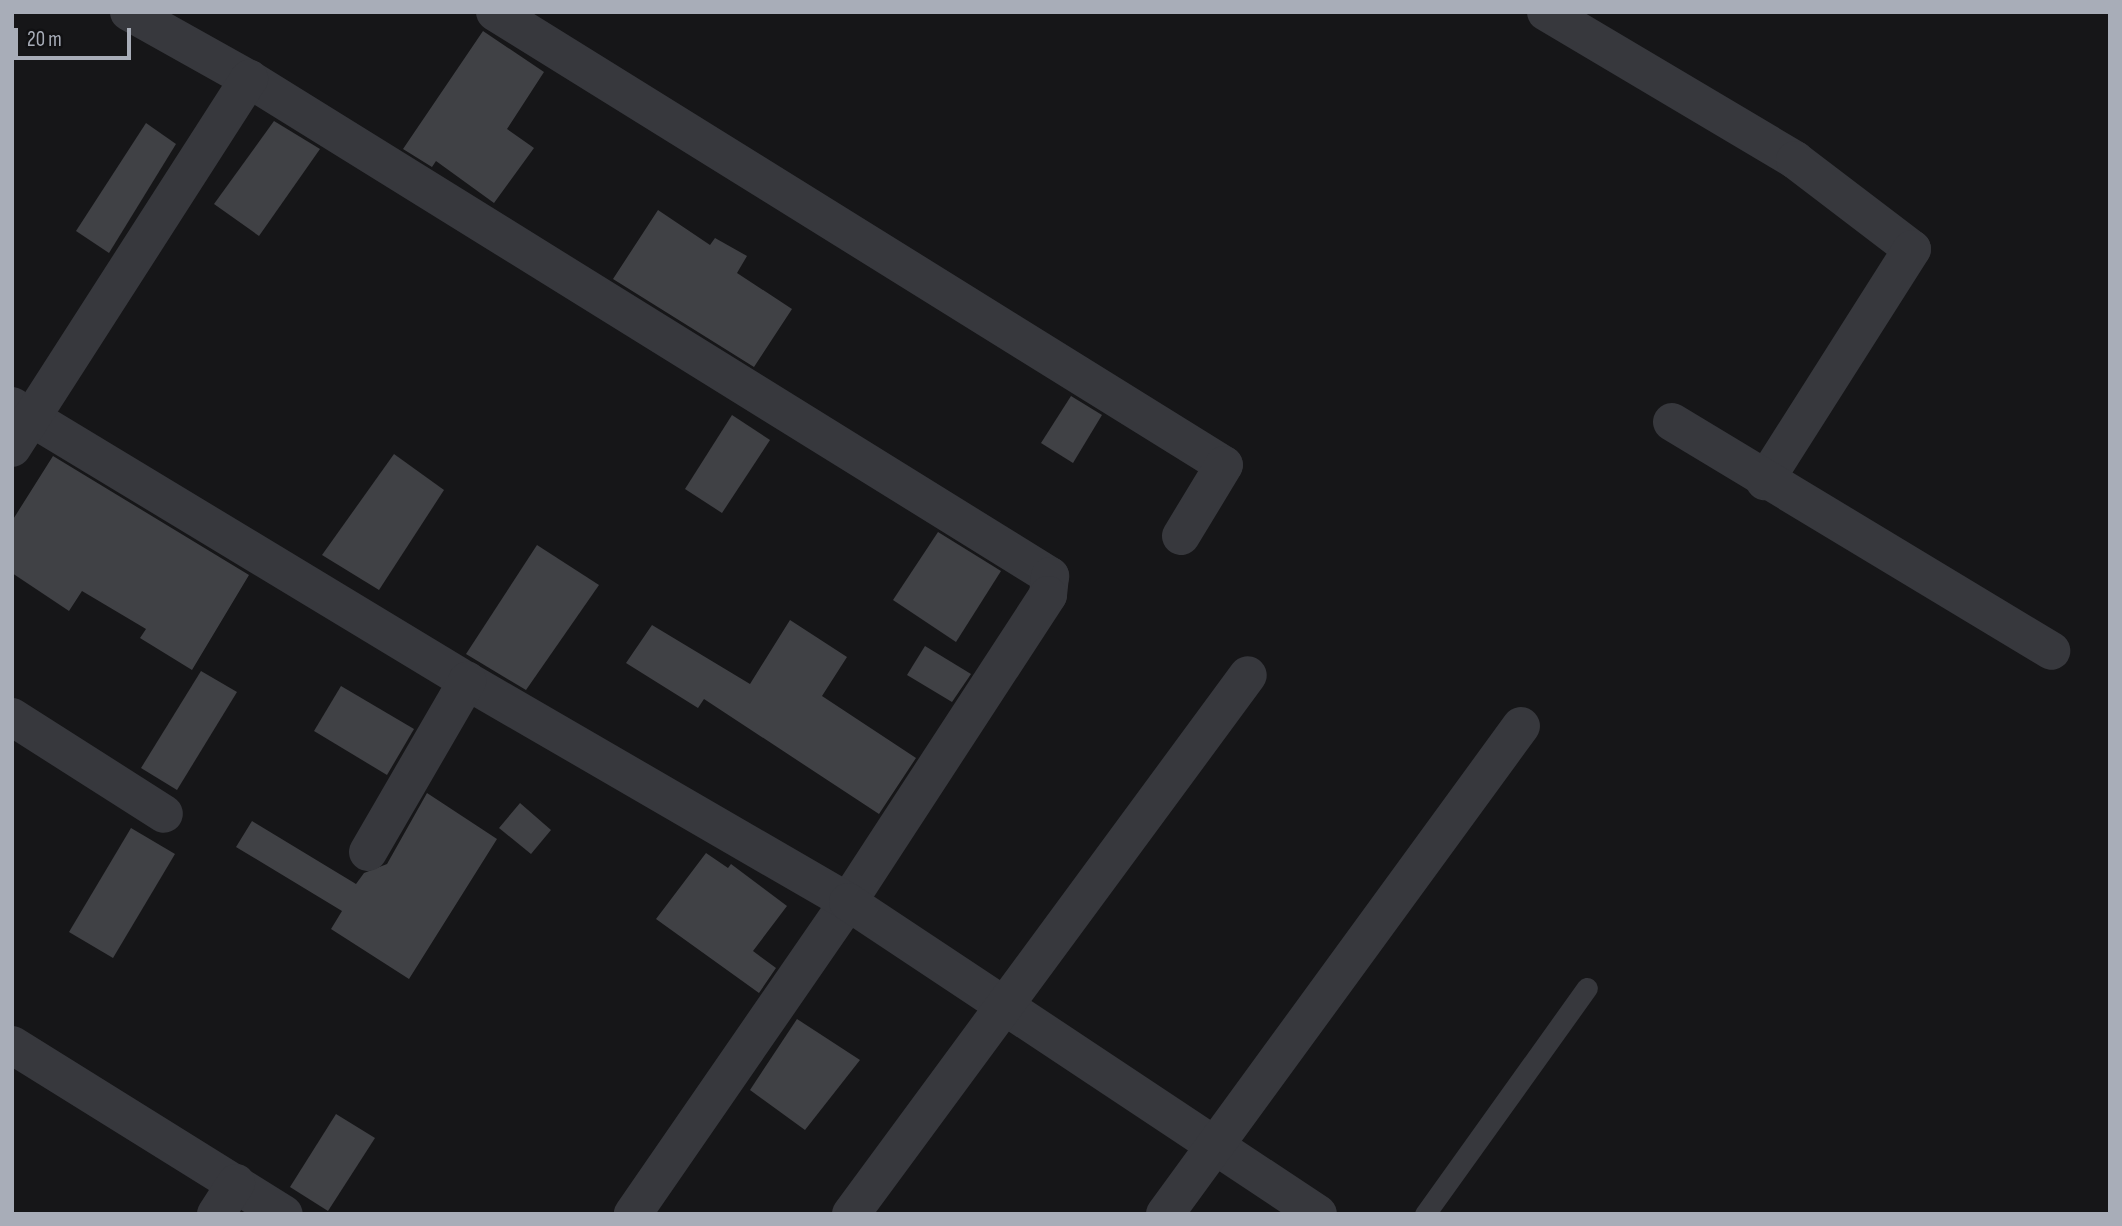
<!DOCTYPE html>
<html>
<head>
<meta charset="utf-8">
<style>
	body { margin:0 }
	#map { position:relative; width:2122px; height:1226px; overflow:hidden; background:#161618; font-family:"Sofia Sans Condensed",sans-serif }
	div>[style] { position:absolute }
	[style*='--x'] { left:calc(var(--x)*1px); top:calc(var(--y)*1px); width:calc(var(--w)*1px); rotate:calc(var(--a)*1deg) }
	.building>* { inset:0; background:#404145 }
	.lane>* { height:21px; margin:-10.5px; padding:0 10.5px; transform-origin:10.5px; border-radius:10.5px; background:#37383d }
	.street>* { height:38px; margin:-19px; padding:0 19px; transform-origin:19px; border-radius:19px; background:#37383d }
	span { translate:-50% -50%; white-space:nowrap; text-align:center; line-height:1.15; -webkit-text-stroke:6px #111113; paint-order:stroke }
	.frame { position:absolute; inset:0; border:14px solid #a8adb8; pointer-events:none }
	.scale { position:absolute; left:14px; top:28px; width:117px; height:32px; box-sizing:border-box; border:4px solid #a8adb8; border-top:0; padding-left:9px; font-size:21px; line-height:24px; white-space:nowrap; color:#a8adb8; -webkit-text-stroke:5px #111113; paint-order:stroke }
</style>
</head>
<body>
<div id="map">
	<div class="building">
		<div style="clip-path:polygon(483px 31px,544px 72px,507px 129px,534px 148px,494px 203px,436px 161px,432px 167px,403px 149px)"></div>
		<div style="clip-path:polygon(274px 121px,320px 149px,259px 236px,214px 204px)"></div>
		<div style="clip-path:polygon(146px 123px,176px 144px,109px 253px,76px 231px)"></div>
		<div style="clip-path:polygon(658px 210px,710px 245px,715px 238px,747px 256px,737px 273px,792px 309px,754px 367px,613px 279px)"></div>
		<div style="clip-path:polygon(1071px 396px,1102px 415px,1073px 463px,1041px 443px)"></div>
		<div style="clip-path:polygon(732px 415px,770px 440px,722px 513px,685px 489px)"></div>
		<div style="clip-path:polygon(394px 454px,444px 490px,379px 590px,322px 555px)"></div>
		<div style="clip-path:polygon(53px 456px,249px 575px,192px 670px,140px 638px,146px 629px,82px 591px,69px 611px,12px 573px,12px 521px)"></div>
		<div style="clip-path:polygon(938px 532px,1001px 571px,956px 642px,893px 600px)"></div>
		<div style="clip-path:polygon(537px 545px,599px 585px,526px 690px,466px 654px)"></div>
		<div style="clip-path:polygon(790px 620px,847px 657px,822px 696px,916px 758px,879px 814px,704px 699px,698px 708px,626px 663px,652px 625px,750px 684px)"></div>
		<div style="clip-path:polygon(925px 646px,971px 674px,952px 702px,907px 675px)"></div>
		<div style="clip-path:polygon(201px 671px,237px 692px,177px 790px,141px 768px)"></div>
		<div style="clip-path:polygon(341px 686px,414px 729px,387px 775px,314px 731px)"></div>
		<div style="clip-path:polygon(427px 793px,497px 839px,409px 979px,331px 929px,342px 911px,236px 847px,252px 821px,356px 884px,364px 873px,387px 864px)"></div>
		<div style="clip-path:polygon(520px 803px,551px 830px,531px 854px,499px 828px)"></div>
		<div style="clip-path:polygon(131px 828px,175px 854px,113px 958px,69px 932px)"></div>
		<div style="clip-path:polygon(706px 853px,728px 868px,731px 864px,787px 906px,753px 951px,776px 968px,759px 993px,656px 919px)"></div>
		<div style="clip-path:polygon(797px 1019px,860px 1060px,805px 1130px,750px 1090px)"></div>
		<div style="clip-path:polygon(336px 1114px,375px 1138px,328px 1211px,290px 1187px)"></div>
	</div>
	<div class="lane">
		<div style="--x:1425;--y:1214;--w:278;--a:-54.4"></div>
	</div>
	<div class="street">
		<div style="--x:129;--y:12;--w:137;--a:29.2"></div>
		<div style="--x:249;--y:79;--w:943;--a:31.82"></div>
		<div style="--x:1050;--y:576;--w:19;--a:96"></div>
		<div style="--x:1048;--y:595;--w:366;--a:123.1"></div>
		<div style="--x:848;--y:902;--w:379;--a:124.6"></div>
		<div style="--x:495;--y:12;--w:858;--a:31.86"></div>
		<div style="--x:1224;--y:465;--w:83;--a:121.2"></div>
		<div style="--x:1546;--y:12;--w:290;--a:30.7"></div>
		<div style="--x:1795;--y:160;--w:147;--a:37.3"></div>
		<div style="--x:1912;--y:249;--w:275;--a:122.4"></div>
		<div style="--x:12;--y:406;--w:532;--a:31.15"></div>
		<div style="--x:467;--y:681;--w:440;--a:30.1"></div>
		<div style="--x:848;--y:902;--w:564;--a:33.58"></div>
		<div style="--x:1672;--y:422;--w:443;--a:31.1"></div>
		<div style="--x:12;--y:448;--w:439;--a:-57.3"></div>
		<div style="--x:12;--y:717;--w:180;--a:32.5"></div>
		<div style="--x:368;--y:852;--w:198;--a:-59.9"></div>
		<div style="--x:12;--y:1045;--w:320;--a:31.9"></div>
		<div style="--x:216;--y:1214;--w:37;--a:-57"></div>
		<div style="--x:851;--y:1214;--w:669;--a:-53.63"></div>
		<div style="--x:1165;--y:1214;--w:604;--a:-53.89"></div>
	</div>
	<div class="frame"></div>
	<div class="scale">20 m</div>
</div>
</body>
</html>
